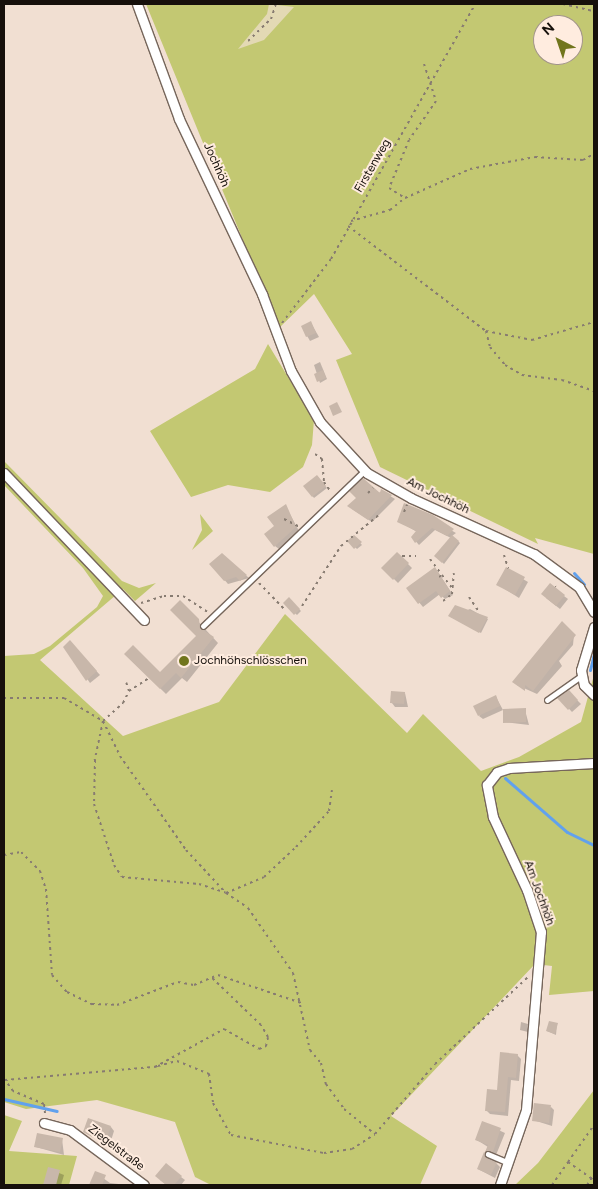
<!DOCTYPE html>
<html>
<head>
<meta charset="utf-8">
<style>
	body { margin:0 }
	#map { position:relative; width:598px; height:1189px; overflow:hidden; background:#f1dfd2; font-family:Figtree,sans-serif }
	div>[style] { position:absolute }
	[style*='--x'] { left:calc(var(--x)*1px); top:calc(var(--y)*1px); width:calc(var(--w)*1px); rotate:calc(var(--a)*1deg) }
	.green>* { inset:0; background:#c3c872 }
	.sand>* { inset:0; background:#e3d9b4 }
	.shadow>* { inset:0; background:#0003 }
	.stream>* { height:3px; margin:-1.5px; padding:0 1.5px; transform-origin:1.5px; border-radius:1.5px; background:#61a1ed }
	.building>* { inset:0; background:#c8b7aa }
	.path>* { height:2px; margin-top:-1px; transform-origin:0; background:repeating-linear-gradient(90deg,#877b71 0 2.5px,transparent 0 6.5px) }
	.roads { filter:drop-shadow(1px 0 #76665b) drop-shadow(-1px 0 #76665b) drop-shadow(0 1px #76665b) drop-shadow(0 -1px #76665b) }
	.service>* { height:4.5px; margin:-2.25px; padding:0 2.25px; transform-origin:2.25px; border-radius:2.25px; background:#fff }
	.minor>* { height:9px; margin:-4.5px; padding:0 4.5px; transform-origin:4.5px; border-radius:4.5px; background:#fff }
	.dots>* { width:14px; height:14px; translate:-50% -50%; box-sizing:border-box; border:2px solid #ffecdf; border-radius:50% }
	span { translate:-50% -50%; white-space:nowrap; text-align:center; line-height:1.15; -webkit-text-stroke:4px #ffecdf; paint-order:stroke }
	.street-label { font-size:12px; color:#16100b }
	.poi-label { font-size:12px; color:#16100b }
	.left { translate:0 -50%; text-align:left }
	.frame { position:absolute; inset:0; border:5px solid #16100b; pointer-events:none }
	.north { position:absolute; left:533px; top:15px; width:50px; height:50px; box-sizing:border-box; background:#ffecdf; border:1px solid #a2948a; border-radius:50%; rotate:319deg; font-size:14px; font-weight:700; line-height:20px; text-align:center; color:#16100b }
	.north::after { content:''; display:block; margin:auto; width:18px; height:22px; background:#71751c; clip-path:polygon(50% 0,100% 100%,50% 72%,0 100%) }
</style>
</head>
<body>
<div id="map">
	<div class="green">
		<div style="clip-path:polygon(evenodd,146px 4px,594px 4px,594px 554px,535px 538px,538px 544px,380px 467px,336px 360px,352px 354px,314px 294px,279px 328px,146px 4px,543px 25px,573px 25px,573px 55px,543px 55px,543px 25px)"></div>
		<div style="clip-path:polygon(268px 344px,314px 420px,312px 445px,303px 467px,270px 492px,228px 485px,191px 497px,150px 431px,255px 369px)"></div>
		<div style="clip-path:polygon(4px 461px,122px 581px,139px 588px,156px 583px,135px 601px,123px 589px,40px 660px,123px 736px,219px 702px,285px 614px,407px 733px,423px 714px,481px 771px,519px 757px,581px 722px,594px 675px,594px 991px,549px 995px,552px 966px,535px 964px,391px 1116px,437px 1146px,420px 1185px,211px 1185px,195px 1177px,175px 1122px,97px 1100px,26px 1109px,4px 1102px,4px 656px,34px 654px,50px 646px,97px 607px,103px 596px,83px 568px,4px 485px)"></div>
		<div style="clip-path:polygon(200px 514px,213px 531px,192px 550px,202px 530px)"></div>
		<div style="clip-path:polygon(594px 1090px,594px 1185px,515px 1185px,538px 1163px)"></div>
		<div style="clip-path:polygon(4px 1115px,22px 1121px,9px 1151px,77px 1156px,69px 1185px,4px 1185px)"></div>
	</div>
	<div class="sand">
		<div style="clip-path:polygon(269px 4px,294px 7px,264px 40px,238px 49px,267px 14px)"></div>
	</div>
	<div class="shadow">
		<div style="clip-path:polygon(311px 323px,319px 337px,310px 341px,302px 327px)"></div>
		<div style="clip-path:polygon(320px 362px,327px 379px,320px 383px,314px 365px)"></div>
		<div style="clip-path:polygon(317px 476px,327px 488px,314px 498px,305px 486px)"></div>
		<div style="clip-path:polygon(382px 491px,395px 499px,372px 522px,352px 509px)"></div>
		<div style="clip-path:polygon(404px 504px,456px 533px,452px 536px,460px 543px,444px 564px,436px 556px,451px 538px,435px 530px,419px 545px,412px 537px,417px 532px,399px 521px)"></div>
		<div style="clip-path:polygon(285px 505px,299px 531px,279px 549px,275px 546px)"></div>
		<div style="clip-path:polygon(354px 536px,362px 545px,357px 549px,349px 541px)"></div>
		<div style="clip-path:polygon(397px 553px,412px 568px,398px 583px,383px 568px)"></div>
		<div style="clip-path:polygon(222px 555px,249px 578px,228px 584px,211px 564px)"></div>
		<div style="clip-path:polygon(506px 569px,528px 582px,519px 598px,497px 584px)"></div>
		<div style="clip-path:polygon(438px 572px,453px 595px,445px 599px,440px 594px,423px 607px,408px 589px)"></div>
		<div style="clip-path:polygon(564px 596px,568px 599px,560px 609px,546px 598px)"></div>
		<div style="clip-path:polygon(289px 599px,301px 611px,297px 615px,284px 603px)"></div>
		<div style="clip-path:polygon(180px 602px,218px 643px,187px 682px,182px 678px,166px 694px,125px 654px,160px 674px,198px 636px)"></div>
		<div style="clip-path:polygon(470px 609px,488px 619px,481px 633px,451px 617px)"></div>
		<div style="clip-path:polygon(574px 635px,573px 645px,559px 661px,562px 666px,537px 694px,517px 685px)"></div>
		<div style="clip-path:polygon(73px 645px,100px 675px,90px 683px,65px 647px)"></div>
		<div style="clip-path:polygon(569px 692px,581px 704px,572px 712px,559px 698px)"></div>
		<div style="clip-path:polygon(405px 693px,408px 707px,395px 707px,392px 703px)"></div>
		<div style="clip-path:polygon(496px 697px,503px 710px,483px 719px,479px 716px)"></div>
		<div style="clip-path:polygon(525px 710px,529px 725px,505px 722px)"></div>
		<div style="clip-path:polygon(521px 1022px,528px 1024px,528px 1032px,520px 1030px)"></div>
		<div style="clip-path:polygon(557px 1024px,556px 1035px,547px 1031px)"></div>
		<div style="clip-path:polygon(517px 1055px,521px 1059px,519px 1081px,511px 1080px,508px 1116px,490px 1114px,486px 1110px)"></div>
		<div style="clip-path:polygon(551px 1107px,554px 1110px,552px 1126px,533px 1120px)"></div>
		<div style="clip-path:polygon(483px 1123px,505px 1133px,496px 1155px,490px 1155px,488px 1147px,477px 1140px)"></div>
		<div style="clip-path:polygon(111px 1127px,114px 1131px,109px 1147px,85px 1132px)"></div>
		<div style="clip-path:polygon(62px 1139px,64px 1155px,36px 1147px)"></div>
		<div style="clip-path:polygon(496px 1163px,500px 1167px,495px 1178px,478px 1169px)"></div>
		<div style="clip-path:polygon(49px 1169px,64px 1175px,61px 1185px,45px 1184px)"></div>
		<div style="clip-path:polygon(96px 1173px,110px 1183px,127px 1185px,91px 1185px)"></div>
		<div style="clip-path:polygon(181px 1177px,185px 1180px,181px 1185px,167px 1185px,160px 1180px)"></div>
	</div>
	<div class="stream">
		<div style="--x:574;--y:573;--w:15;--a:48"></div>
		<div style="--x:594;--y:595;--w:1;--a:90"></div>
		<div style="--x:590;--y:670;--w:16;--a:-76"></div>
		<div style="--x:505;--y:778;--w:82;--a:41.1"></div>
		<div style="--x:567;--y:832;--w:30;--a:26"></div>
		<div style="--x:4;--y:1099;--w:54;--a:12.8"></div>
	</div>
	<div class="building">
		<div style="clip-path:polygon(311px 321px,316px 333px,306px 337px,301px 326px)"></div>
		<div style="clip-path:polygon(323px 370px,326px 378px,317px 382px,314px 374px)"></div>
		<div style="clip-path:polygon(337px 402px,342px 412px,333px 416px,329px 406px)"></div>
		<div style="clip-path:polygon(317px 475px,326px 486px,312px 497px,303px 486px)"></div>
		<div style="clip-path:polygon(363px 478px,380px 493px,381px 489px,392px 495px,368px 520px,347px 506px,356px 498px,349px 491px)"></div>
		<div style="clip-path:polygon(404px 503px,433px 515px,454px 529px,447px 536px,432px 528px,415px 543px,411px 537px,416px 531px,397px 522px)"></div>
		<div style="clip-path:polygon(286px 504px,296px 527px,274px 547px,264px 534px,274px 526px,267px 517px)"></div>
		<div style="clip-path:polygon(354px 535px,362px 542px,354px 549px,347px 541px)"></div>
		<div style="clip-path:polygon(452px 535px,459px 541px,442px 563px,434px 556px)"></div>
		<div style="clip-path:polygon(397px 552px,409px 563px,393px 580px,381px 568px)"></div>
		<div style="clip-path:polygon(222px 553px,247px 575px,240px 581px,236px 577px,224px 581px,209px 564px)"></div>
		<div style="clip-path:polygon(435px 567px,450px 591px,441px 598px,436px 591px,418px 604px,406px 588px)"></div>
		<div style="clip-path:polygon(506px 567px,525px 577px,515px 595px,496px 585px)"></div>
		<div style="clip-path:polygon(550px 583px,565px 595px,556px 606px,541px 594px)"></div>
		<div style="clip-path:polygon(289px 597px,300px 609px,294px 615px,283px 603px)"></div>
		<div style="clip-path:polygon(180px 600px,199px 619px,200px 628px,214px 637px,181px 678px,176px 673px,160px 689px,124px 654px,133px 645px,160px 672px,196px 636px,170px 610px)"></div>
		<div style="clip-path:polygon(455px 605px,488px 617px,479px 633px,448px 616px)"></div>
		<div style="clip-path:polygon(562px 621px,576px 635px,533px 691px,525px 685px,525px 691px,512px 682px)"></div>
		<div style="clip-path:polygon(70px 640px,97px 671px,86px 681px,63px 647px)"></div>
		<div style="clip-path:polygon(569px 690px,578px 700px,568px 710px,557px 698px)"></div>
		<div style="clip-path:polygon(391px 691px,405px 692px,404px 704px,390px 703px)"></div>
		<div style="clip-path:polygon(496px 695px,500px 706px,478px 716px,473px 706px)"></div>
		<div style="clip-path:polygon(526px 708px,526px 722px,503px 723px,503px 709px)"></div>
		<div style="clip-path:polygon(549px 1021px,558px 1023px,555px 1034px,546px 1031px)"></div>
		<div style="clip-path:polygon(500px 1052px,518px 1054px,516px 1078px,508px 1077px,505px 1112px,485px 1111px,487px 1089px,497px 1090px)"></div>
		<div style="clip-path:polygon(534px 1103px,551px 1105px,549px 1123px,532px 1121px)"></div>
		<div style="clip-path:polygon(88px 1118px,111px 1126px,105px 1144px,83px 1132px)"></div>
		<div style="clip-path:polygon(482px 1121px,501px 1128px,493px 1152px,485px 1152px,488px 1145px,475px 1140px)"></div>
		<div style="clip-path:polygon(37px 1133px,63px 1138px,60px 1152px,34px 1147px)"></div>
		<div style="clip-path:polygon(484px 1152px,497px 1162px,491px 1175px,477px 1169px)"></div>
		<div style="clip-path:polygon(166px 1163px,182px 1176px,174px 1185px,166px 1185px,155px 1176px)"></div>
		<div style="clip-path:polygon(48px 1167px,60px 1170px,56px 1185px,43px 1185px)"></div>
		<div style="clip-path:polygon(95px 1171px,106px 1175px,102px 1185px,89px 1185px)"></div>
	</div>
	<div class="path">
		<div style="--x:563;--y:4;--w:32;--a:13"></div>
		<div style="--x:248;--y:41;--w:32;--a:-44"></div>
		<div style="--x:271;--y:19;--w:16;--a:-72"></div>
		<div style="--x:424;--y:64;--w:39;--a:72"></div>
		<div style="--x:436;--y:101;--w:47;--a:124.7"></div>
		<div style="--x:409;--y:140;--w:52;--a:112.6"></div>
		<div style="--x:389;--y:188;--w:19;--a:32"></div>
		<div style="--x:405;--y:198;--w:71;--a:-24"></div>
		<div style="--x:470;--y:169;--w:66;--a:-10.5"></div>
		<div style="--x:535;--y:157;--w:48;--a:3.6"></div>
		<div style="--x:583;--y:160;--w:13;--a:-29"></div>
		<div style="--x:351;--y:221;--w:41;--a:-15.8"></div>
		<div style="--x:390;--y:210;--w:19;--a:-39"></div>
		<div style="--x:348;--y:226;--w:173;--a:37.3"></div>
		<div style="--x:486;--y:331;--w:47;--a:11.1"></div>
		<div style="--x:532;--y:340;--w:65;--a:-16.2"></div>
		<div style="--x:282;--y:323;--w:81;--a:-52.6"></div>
		<div style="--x:331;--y:259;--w:293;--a:-60.5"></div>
		<div style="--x:486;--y:331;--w:16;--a:76"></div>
		<div style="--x:490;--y:347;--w:23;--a:50"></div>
		<div style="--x:505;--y:365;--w:20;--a:30"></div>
		<div style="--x:522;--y:375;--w:40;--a:7.1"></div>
		<div style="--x:562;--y:380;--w:34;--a:19"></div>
		<div style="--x:315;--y:454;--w:9;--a:36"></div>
		<div style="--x:322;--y:459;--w:23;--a:85"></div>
		<div style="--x:324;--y:482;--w:12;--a:55"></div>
		<div style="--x:368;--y:493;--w:7;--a:-45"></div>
		<div style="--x:404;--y:512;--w:8;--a:-67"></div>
		<div style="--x:284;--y:519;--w:16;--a:27"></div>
		<div style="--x:504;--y:555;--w:14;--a:73"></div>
		<div style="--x:402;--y:556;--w:14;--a:0"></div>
		<div style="--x:430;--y:559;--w:20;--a:53"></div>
		<div style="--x:439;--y:577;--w:4;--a:-34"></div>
		<div style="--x:442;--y:575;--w:16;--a:52"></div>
		<div style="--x:259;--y:583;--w:39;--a:46"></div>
		<div style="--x:555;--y:586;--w:1;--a:45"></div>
		<div style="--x:469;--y:597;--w:18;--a:56"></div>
		<div style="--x:443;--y:601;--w:11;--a:-38"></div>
		<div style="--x:452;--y:594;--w:21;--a:-85"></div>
		<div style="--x:141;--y:603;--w:24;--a:-17"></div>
		<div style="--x:164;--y:596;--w:19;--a:0"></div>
		<div style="--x:183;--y:596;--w:30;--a:33"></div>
		<div style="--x:302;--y:606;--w:72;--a:-57"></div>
		<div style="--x:341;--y:546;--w:50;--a:-39.4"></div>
		<div style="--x:129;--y:691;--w:24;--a:-33"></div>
		<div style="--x:4;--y:698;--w:60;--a:0"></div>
		<div style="--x:64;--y:698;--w:45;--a:30.5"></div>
		<div style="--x:103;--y:721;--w:39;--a:64"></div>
		<div style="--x:120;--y:756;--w:115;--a:54.9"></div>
		<div style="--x:186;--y:850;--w:59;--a:47.1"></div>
		<div style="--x:226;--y:893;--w:41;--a:-22.8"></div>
		<div style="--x:264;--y:877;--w:44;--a:-43.2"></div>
		<div style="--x:296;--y:847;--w:49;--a:-47.5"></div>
		<div style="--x:329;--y:811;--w:21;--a:-82"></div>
		<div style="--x:103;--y:721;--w:40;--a:102"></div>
		<div style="--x:95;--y:760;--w:44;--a:91.3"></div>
		<div style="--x:94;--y:804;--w:64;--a:71.8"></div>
		<div style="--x:114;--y:865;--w:14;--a:56"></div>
		<div style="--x:122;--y:877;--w:77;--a:5.2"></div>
		<div style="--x:199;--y:884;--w:28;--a:18"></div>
		<div style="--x:226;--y:893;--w:27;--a:34"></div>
		<div style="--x:248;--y:908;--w:79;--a:55.3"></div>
		<div style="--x:293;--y:973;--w:79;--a:77.6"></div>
		<div style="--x:310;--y:1050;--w:17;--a:50"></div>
		<div style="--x:321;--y:1063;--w:22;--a:77"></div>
		<div style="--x:326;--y:1084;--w:31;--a:54"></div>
		<div style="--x:344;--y:1109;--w:40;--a:39"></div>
		<div style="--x:375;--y:1134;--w:92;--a:-49.4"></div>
		<div style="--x:435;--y:1064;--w:127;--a:-43.1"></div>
		<div style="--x:103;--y:721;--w:27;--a:-42"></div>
		<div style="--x:123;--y:703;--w:13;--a:-63"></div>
		<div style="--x:129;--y:691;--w:9;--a:-108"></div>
		<div style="--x:4;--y:855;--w:17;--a:-10"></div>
		<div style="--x:21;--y:852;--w:27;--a:45"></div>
		<div style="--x:40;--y:871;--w:19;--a:72"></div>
		<div style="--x:46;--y:889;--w:86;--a:86"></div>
		<div style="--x:52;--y:975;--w:23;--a:49"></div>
		<div style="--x:67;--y:992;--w:28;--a:26"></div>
		<div style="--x:92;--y:1004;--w:25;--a:2"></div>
		<div style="--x:117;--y:1005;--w:65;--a:-20.7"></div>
		<div style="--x:178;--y:982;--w:16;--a:11"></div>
		<div style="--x:194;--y:985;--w:26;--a:-23"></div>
		<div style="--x:218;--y:975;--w:88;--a:18.6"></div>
		<div style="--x:158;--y:1066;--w:20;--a:-15"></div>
		<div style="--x:177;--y:1061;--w:35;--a:22"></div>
		<div style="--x:209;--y:1074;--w:29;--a:82"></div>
		<div style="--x:213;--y:1103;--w:37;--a:61"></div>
		<div style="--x:231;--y:1135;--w:95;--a:11"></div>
		<div style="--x:324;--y:1153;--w:28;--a:-8"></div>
		<div style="--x:352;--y:1149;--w:27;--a:-33"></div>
		<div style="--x:45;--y:1113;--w:9;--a:-96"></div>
		<div style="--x:44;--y:1104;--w:34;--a:-157"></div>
		<div style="--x:13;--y:1091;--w:14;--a:-126"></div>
		<div style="--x:5;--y:1080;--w:151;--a:-5"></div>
		<div style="--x:155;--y:1067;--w:79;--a:-28.8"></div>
		<div style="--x:224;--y:1029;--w:40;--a:29.7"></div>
		<div style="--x:259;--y:1049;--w:8;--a:-23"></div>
		<div style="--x:266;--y:1046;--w:9;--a:-77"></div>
		<div style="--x:268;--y:1037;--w:14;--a:-120"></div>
		<div style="--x:261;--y:1025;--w:71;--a:-136.1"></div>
		<div style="--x:568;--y:1162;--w:45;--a:-54.9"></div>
		<div style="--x:552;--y:1185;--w:28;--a:-55"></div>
		<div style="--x:568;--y:1162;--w:32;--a:35"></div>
		<div style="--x:587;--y:1185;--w:12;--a:-55"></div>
	</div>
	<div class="roads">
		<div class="service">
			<div style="--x:203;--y:626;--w:223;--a:-43.9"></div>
			<div style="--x:547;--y:700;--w:42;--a:-35.2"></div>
			<div style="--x:488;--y:1154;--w:21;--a:23"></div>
		</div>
		<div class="minor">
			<div style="--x:137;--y:4;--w:122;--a:69.9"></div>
			<div style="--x:179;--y:119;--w:194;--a:64.6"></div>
			<div style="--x:262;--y:294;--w:82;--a:69.4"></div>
			<div style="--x:291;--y:371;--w:59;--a:60.4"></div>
			<div style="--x:320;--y:422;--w:69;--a:47.3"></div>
			<div style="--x:367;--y:473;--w:51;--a:29.6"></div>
			<div style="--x:411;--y:498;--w:135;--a:24.5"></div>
			<div style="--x:534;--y:554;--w:56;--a:36.3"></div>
			<div style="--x:579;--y:587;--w:29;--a:59"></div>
			<div style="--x:4;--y:473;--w:203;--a:46.4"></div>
			<div style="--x:594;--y:627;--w:45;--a:106.8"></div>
			<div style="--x:581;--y:670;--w:15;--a:79"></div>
			<div style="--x:584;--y:685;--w:14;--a:45"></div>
			<div style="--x:44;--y:1123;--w:27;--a:15"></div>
			<div style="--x:70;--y:1130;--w:92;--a:36.6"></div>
			<div style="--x:500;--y:1185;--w:79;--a:-70.9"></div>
			<div style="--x:526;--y:1110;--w:179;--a:-85.2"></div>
			<div style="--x:541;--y:932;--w:44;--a:-108.4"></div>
			<div style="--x:527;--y:890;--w:81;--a:-115"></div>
			<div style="--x:493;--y:817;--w:33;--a:-101"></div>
			<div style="--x:487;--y:785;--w:16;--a:-52"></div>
			<div style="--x:497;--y:772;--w:13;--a:-18"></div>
			<div style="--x:509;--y:768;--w:85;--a:-3.4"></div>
		</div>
	</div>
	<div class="dots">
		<div style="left:184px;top:661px;background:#71751c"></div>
	</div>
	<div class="street-label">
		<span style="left:216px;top:165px;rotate:66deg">Jochhöh</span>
		<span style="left:373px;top:166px;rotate:-60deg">Firstenweg</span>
		<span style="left:438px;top:496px;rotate:26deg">Am Jochhöh</span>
		<span style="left:539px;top:893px;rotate:70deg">Am Jochhöh</span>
		<span style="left:116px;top:1148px;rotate:37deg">Ziegelstraße</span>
	</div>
	<div class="poi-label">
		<span class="left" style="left:194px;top:661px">Jochhöhschlösschen</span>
	</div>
	<div class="frame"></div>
	<div class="north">N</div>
</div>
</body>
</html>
